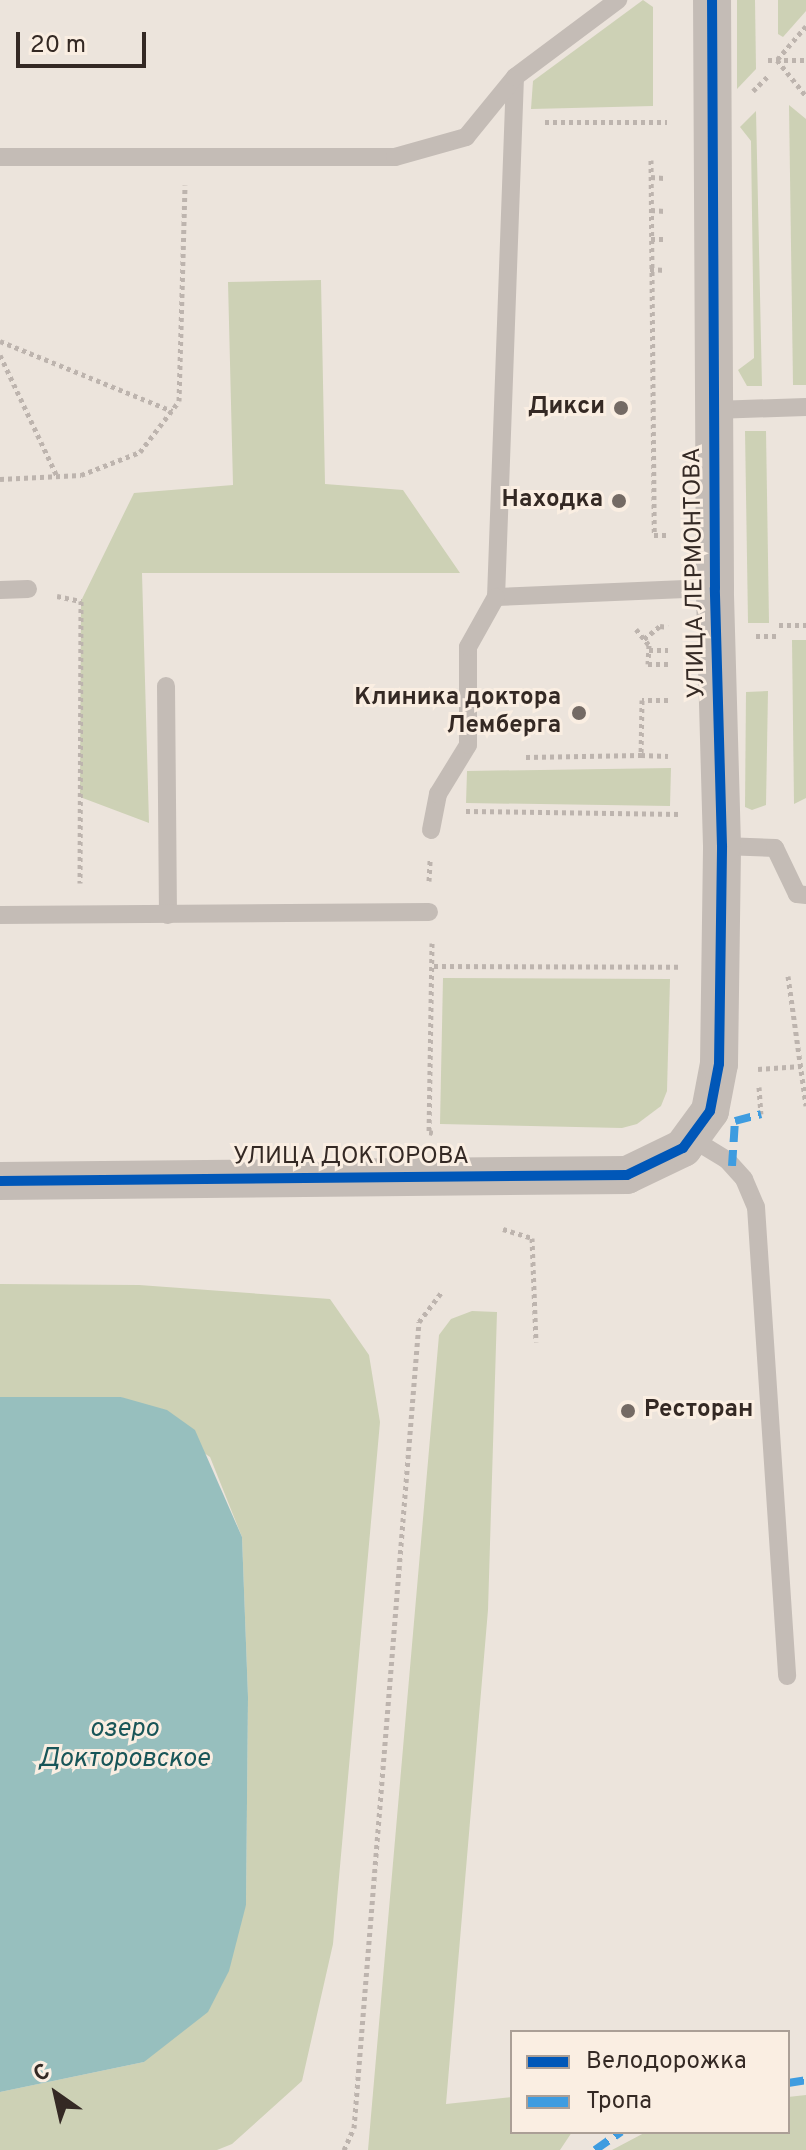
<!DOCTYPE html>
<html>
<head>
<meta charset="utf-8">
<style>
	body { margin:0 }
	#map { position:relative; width:806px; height:2150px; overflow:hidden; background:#ece4dc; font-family:Overpass,sans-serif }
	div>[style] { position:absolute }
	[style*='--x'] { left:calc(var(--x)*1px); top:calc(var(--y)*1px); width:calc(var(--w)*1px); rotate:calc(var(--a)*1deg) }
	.green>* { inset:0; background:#cdd1b5 }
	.water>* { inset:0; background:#97bfbe }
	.path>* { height:5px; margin-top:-2.5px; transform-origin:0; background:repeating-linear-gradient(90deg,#bdb4ae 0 4px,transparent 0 8px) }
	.service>* { height:18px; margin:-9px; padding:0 9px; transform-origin:9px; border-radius:9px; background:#c4bcb6 }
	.minor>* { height:38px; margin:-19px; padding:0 19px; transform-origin:19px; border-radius:19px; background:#c4bcb6 }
	.quiet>* { height:8px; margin-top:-4px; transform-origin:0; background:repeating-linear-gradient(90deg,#3e9ce0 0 16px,transparent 0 24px) }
	.cycleway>* { height:10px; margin:-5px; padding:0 5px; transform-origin:5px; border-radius:5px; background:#0057b8 }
	.dots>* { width:22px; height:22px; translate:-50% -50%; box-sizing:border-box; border:4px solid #faeee2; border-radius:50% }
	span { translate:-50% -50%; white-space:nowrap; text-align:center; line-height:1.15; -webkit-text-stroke:6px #faeee2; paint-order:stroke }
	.poi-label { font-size:24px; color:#342924; font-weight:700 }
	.right { translate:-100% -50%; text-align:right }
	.left { translate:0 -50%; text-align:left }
	.street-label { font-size:24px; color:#342924 }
	.water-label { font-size:26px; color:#185558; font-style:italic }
	.legend { position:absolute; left:510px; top:2030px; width:280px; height:104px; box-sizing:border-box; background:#faeee2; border:2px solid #ab9f96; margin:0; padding:10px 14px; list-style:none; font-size:24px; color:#342924 }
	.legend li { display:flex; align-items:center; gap:16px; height:40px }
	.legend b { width:40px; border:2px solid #ab9f96 }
	.north { position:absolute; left:16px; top:2054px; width:80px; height:80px; -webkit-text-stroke:6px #faeee2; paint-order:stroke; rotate:326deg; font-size:22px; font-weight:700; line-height:32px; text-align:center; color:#342924 }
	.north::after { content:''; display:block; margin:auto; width:28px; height:36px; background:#342924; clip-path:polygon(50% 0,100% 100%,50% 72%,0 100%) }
	.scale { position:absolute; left:16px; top:32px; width:130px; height:36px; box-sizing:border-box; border:4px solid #342924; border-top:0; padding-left:10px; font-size:24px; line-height:28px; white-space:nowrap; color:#342924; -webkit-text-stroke:6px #faeee2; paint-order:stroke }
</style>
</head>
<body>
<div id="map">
	<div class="green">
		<div style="clip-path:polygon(643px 0,653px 7px,653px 106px,531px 109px,533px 81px)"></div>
		<div style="clip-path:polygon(737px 0,755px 0,756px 69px,737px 89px)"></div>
		<div style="clip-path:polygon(778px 0,806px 0,806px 11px,783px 37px,778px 34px)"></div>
		<div style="clip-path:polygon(789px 105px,806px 119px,806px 385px,793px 385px)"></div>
		<div style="clip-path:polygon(756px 111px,762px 386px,747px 386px,738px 370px,754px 358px,751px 141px,740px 127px)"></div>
		<div style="clip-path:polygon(321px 280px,325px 484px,403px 490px,460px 573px,142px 573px,149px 823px,80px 797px,81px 601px,134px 493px,233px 485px,228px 282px)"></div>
		<div style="clip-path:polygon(745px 431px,766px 431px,769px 623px,748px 623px)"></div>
		<div style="clip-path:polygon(792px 640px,806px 640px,806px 798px,794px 804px)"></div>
		<div style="clip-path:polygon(768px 691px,766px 805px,752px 810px,745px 807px,746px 692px)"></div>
		<div style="clip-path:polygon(671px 768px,670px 806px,466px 803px,467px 771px)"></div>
		<div style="clip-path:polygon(443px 978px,670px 979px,667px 1091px,661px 1106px,637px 1124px,622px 1128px,440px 1124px)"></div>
		<div style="clip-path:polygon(0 1284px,139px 1285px,330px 1299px,369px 1355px,380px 1422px,333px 1944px,302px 2081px,232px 2144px,217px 2150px,0 2150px,0 2092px,144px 2062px,246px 1905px,248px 1697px,242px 1537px,210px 1457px,121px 1397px,0 1397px)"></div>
		<div style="clip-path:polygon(472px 1311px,497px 1312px,488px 1610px,446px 2104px,512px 2097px,512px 2132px,572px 2132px,560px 2150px,368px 2150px,439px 1335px,451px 1319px)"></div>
		<div style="clip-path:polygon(806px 2095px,806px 2150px,612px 2150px,646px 2132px,788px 2132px,788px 2097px)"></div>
	</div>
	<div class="water">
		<div style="clip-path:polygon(0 1397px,121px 1397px,167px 1410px,195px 1430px,242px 1537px,248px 1697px,246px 1905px,229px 1971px,208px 2012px,144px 2062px,0 2092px)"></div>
	</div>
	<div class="path">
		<div style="--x:806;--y:26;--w:45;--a:130.5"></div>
		<div style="--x:777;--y:60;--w:46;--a:51.1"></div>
		<div style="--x:768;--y:60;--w:38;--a:0"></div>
		<div style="--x:753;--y:91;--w:21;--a:-45"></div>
		<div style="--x:545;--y:122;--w:122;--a:0"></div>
		<div style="--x:651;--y:160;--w:375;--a:89.5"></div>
		<div style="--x:654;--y:535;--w:14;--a:0"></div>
		<div style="--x:651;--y:177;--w:13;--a:4"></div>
		<div style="--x:651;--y:210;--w:14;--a:4"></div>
		<div style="--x:651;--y:239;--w:14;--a:0"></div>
		<div style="--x:650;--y:269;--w:15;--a:4"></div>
		<div style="--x:0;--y:341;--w:186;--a:22.1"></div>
		<div style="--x:0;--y:355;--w:134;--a:64.8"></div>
		<div style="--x:0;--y:479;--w:81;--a:-2.8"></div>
		<div style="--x:81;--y:475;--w:63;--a:-21.3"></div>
		<div style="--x:140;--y:452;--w:64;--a:-52.6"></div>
		<div style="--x:179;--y:401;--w:216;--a:-88.4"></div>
		<div style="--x:57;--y:596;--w:25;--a:12"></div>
		<div style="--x:81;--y:601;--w:282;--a:90.2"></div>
		<div style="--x:779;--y:625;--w:27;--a:0"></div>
		<div style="--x:636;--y:629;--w:21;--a:51"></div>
		<div style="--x:649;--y:645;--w:19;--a:93"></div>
		<div style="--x:648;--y:664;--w:20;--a:0"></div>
		<div style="--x:756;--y:636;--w:23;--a:0"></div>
		<div style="--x:644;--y:639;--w:21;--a:-39"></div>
		<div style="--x:660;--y:626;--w:8;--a:7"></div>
		<div style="--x:649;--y:650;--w:19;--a:0"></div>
		<div style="--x:668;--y:700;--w:26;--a:180"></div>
		<div style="--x:642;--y:700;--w:55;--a:91"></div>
		<div style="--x:641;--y:755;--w:27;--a:2"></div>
		<div style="--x:526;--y:757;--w:115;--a:-1"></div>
		<div style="--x:466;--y:811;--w:214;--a:0.8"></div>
		<div style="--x:429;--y:881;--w:22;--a:-87"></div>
		<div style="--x:432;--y:943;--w:189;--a:90.9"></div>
		<div style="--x:429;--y:1132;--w:4;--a:14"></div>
		<div style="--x:434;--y:966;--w:246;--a:0.2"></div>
		<div style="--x:788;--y:976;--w:131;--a:82.1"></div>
		<div style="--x:758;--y:1069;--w:43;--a:-4"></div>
		<div style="--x:759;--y:1087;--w:27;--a:86"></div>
		<div style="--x:503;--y:1229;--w:30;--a:17"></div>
		<div style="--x:532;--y:1238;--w:104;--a:87.8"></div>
		<div style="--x:344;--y:2150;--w:24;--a:-66"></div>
		<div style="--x:354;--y:2128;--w:809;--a:-85.39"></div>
		<div style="--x:419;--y:1322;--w:38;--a:-53"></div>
	</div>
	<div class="service">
		<div style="--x:515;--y:77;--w:520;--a:92.09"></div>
		<div style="--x:496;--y:597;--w:219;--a:-2.4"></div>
		<div style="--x:0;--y:157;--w:395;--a:0"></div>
		<div style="--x:395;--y:157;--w:74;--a:-15.7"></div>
		<div style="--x:466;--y:137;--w:77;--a:-50.8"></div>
		<div style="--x:515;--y:77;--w:129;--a:-36.8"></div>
		<div style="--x:714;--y:410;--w:92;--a:-1.9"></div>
		<div style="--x:0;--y:590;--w:28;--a:-2"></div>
		<div style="--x:166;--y:686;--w:229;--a:89.5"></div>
		<div style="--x:431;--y:830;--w:37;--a:-79"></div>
		<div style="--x:438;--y:794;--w:57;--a:-58.5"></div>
		<div style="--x:468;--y:745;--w:98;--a:-90"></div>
		<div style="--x:468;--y:647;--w:57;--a:-60.8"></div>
		<div style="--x:722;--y:846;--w:53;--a:2.2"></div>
		<div style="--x:775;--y:848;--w:51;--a:64.4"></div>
		<div style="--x:797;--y:894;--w:9;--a:6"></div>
		<div style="--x:0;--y:915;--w:429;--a:-0.4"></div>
		<div style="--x:691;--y:1138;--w:42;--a:31.4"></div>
		<div style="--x:727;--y:1160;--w:25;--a:48"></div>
		<div style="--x:744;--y:1179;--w:30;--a:67"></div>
		<div style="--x:756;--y:1207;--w:470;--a:86.2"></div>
	</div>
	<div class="minor">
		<div style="--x:0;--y:1181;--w:627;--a:-0.55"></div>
		<div style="--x:627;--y:1175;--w:62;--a:-25.7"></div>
		<div style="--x:683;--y:1148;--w:46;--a:-53.9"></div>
		<div style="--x:710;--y:1111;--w:48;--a:-79.2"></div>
		<div style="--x:719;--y:1064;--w:218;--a:-89.2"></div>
		<div style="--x:722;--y:846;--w:258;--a:-91.6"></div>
		<div style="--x:715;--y:588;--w:588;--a:-90.29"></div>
	</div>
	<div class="quiet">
		<div style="--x:732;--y:1166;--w:45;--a:-86.2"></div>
		<div style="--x:735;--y:1121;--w:27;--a:-15"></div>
		<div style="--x:788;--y:2083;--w:18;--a:-9"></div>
		<div style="--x:595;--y:2150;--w:32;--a:-35"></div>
	</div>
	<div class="cycleway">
		<div style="--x:0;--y:1181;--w:627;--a:-0.55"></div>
		<div style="--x:627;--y:1175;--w:62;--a:-25.7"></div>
		<div style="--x:683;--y:1148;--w:46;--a:-53.9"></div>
		<div style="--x:710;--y:1111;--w:48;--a:-79.2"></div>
		<div style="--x:719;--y:1064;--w:218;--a:-89.2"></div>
		<div style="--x:722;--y:846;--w:258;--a:-91.6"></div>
		<div style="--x:715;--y:588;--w:588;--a:-90.29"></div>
	</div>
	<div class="dots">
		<div style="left:621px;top:408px;background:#746a64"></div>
		<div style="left:619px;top:501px;background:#746a64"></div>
		<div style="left:579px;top:713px;background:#746a64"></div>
		<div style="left:628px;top:1411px;background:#746a64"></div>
	</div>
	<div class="poi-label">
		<span class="right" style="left:605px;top:408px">Дикси</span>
		<span class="right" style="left:603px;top:501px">Находка</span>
		<span class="right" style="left:561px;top:713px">Клиника доктора<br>Лемберга</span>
		<span class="left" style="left:644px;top:1411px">Ресторан</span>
	</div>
	<div class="street-label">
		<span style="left:696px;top:573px;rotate:-91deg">УЛИЦА ЛЕРМОНТОВА</span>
		<span style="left:351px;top:1158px">УЛИЦА ДОКТОРОВА</span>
	</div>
	<div class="water-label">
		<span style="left:124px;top:1745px">озеро<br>Докторовское</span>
	</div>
	<ul class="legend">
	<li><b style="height:10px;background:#0057b8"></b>Велодорожка</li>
	<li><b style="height:10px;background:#3e9ce0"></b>Тропа</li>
	</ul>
	<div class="north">С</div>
	<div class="scale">20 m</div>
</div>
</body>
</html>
